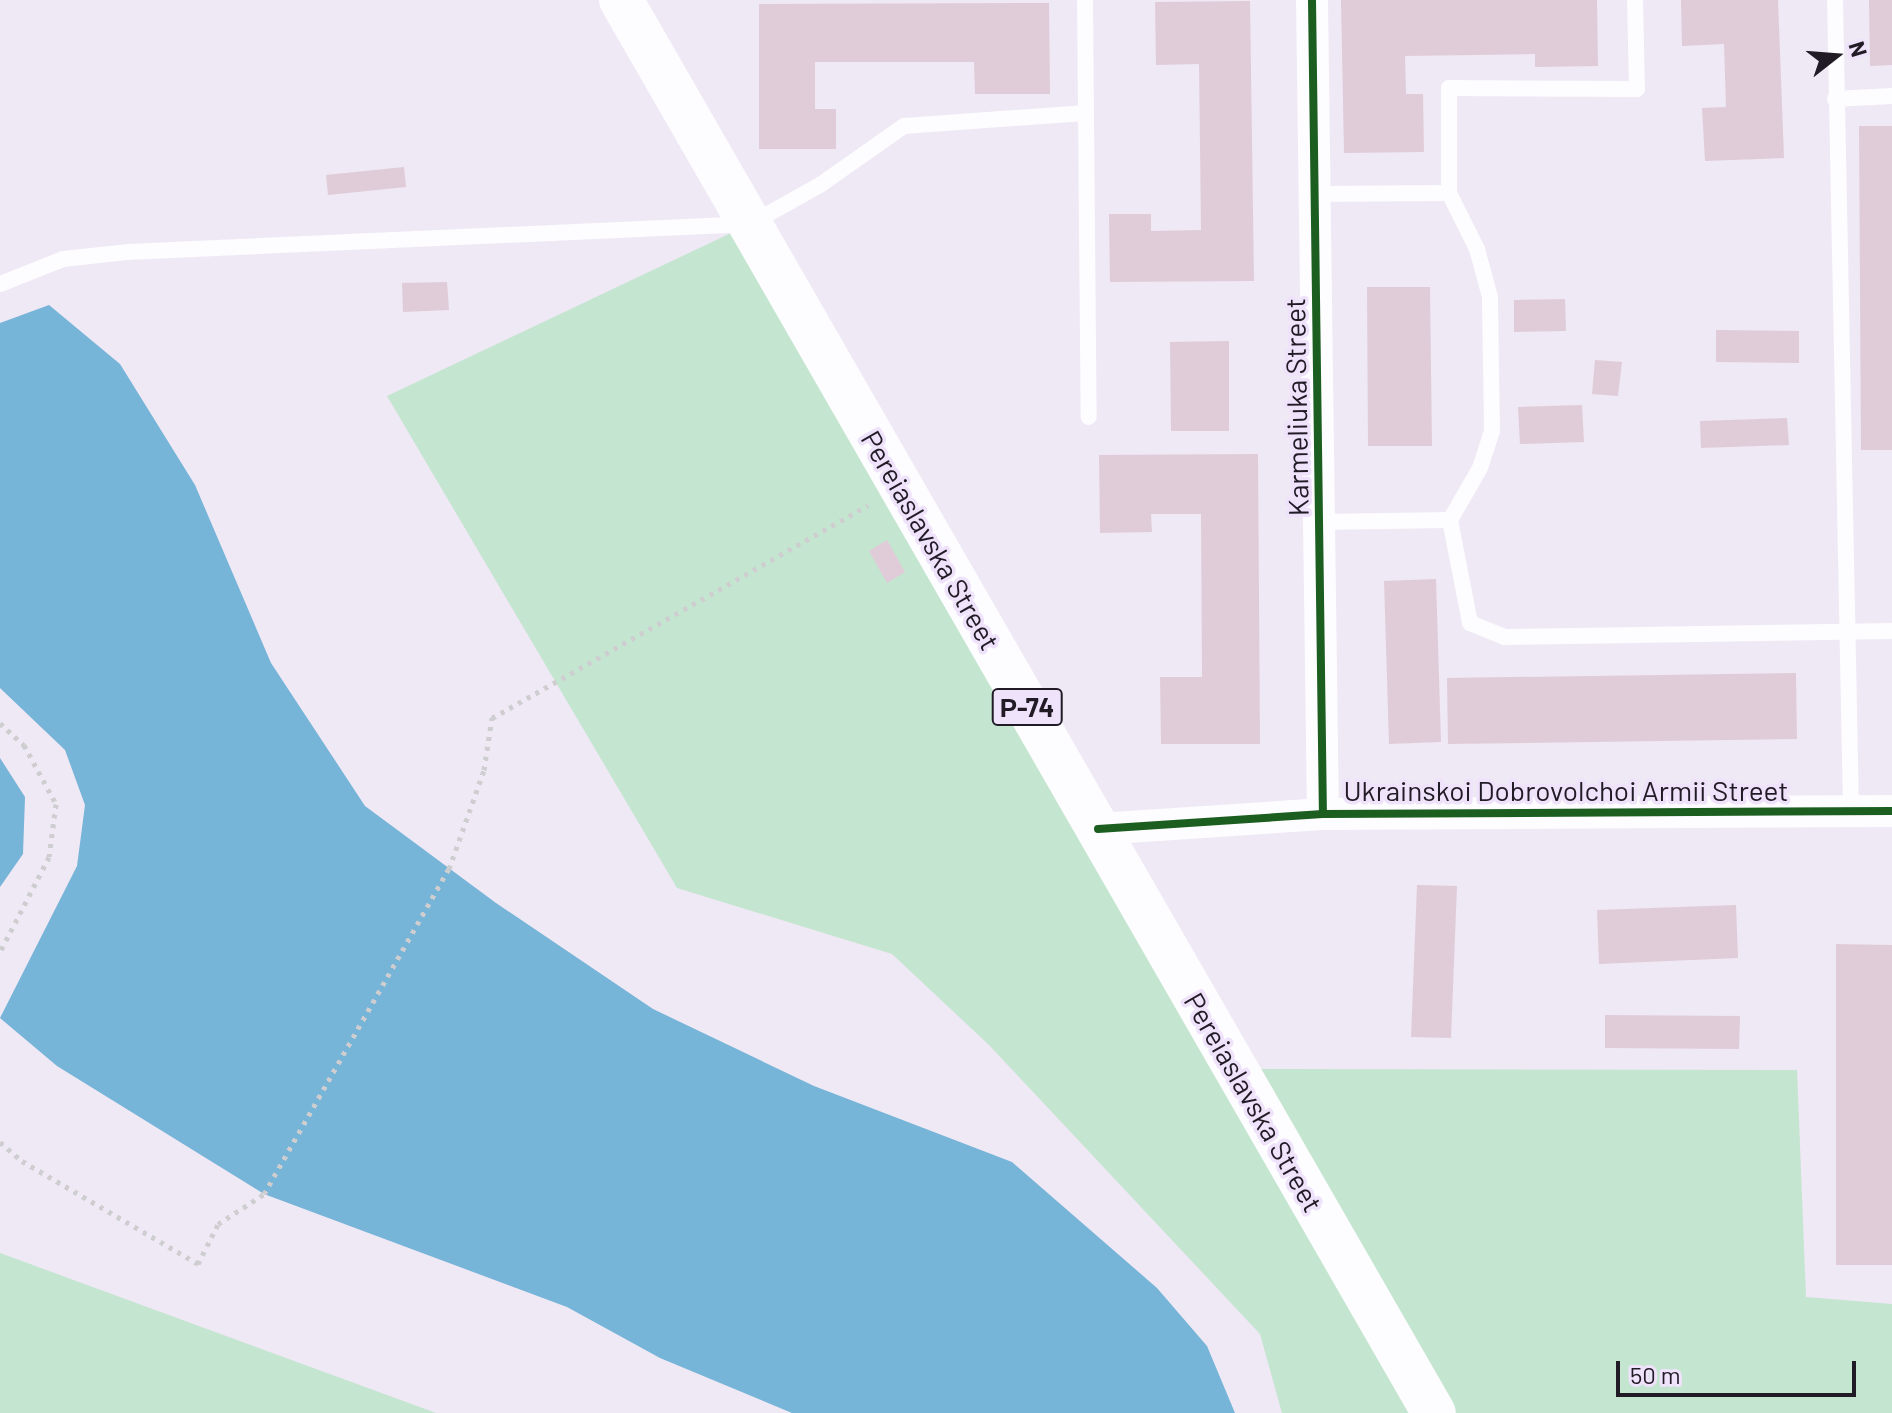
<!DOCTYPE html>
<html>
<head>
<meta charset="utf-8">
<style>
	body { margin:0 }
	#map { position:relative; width:1892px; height:1413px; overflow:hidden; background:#efe8f5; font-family:Barlow,sans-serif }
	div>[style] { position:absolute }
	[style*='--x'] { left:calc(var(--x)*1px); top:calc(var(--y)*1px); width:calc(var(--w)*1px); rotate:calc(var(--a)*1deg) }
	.green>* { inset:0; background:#c4e5cf }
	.water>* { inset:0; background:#76b4d8 }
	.building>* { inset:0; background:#e0ccd9 }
	.path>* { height:5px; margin-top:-2.5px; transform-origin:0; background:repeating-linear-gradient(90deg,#cecdd0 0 4px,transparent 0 10px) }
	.lane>* { height:16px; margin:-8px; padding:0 8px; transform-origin:8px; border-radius:8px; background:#fdfcfe }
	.street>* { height:32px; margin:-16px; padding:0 16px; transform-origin:16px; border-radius:16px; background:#fdfcfe }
	.primary>* { height:44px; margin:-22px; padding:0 22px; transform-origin:22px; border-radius:22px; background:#fdfcfe }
	.cycleway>* { height:8px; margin:-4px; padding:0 4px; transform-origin:4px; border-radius:4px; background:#1b5e20 }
	span { translate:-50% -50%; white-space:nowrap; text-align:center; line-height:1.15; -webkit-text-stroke:7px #efe2fb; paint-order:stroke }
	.shield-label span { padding:2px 6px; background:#efe2fb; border:2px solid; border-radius:6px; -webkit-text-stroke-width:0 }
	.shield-label { font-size:26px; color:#211b26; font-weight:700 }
	.street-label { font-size:28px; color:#211b26 }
	.north { position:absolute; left:1796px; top:16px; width:80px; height:80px; -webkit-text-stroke:6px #efe2fb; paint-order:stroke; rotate:73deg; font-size:22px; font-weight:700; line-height:32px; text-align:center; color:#211b26 }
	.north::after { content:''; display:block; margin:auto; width:28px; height:36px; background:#211b26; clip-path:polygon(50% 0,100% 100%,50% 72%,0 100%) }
	.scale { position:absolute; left:1616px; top:1361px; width:240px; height:36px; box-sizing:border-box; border:4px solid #211b26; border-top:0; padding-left:10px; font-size:24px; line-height:28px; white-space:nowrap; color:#211b26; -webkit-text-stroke:6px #efe2fb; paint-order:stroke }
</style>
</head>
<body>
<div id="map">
	<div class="green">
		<div style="clip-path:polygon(750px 224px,1235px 1069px,1797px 1070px,1806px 1297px,1892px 1304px,1892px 1413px,1282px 1413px,1260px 1334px,989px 1045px,892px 954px,677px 888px,387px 396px)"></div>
		<div style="clip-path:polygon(0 1253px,436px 1413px,0 1413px)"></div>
	</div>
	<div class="water">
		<div style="clip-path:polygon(49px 305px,120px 364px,195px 485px,271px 663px,365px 806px,496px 903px,653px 1009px,814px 1086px,1012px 1162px,1157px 1288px,1207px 1346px,1235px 1413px,792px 1413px,660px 1358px,567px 1307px,264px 1194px,57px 1066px,0 1018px,77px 866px,85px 805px,65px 750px,0 688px,0 323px)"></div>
		<div style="clip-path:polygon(0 758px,25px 797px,23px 854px,0 887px)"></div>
	</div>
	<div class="building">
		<div style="clip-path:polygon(1341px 0,1597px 0,1598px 66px,1535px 67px,1535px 54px,1405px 56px,1406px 94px,1423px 94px,1424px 152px,1344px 153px)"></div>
		<div style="clip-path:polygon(1681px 0,1778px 0,1784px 158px,1705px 161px,1702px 108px,1726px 107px,1724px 44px,1682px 46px)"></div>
		<div style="clip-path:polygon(1869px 0,1892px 0,1892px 65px,1870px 66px)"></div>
		<div style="clip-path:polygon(1250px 1px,1254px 281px,1110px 282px,1109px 214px,1151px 214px,1151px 231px,1201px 230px,1199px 64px,1156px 65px,1155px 2px)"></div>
		<div style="clip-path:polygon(1049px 3px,1050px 94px,975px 94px,974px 62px,815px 62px,815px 109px,836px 109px,836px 149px,759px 149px,759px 4px)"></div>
		<div style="clip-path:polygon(1859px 126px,1892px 126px,1892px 450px,1861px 450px)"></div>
		<div style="clip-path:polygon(404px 167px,406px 187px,328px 195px,326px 175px)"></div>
		<div style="clip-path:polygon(447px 282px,449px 310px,403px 312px,402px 283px)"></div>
		<div style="clip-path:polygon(1367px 287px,1430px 287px,1432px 446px,1368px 446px)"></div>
		<div style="clip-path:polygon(1565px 299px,1566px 331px,1514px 332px,1514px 300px)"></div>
		<div style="clip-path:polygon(1716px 330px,1799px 331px,1799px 363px,1716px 362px)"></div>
		<div style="clip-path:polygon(1229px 341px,1229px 431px,1171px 431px,1170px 342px)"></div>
		<div style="clip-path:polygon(1595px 360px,1622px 362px,1618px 396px,1592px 394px)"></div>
		<div style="clip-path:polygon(1582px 405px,1584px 442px,1520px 444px,1518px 407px)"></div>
		<div style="clip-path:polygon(1787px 418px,1789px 445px,1701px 448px,1700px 421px)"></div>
		<div style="clip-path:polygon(1258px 454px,1260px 744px,1161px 744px,1160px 677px,1202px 677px,1201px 514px,1151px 514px,1152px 532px,1100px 533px,1099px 455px)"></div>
		<div style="clip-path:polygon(887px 540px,905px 572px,887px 583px,869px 551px)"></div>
		<div style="clip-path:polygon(1436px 579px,1441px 742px,1389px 744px,1384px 581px)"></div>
		<div style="clip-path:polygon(1796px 673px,1797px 739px,1448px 744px,1447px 678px)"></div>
		<div style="clip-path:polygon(1417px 885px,1457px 886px,1451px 1038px,1411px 1037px)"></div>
		<div style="clip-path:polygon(1736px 905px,1738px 958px,1599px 964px,1597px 910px)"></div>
		<div style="clip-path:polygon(1836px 944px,1892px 945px,1892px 1265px,1836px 1265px)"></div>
		<div style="clip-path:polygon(1605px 1015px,1740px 1016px,1739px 1049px,1605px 1048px)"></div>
	</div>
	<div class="path">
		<div style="--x:0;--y:723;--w:33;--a:43"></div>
		<div style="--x:24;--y:745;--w:67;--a:61.5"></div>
		<div style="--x:56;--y:804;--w:53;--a:97.5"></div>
		<div style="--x:49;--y:857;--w:107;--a:117.3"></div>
		<div style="--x:0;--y:1142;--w:29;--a:41"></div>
		<div style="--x:22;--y:1161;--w:204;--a:30.3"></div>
		<div style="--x:198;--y:1264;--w:45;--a:-63.4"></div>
		<div style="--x:218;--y:1224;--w:55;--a:-33.1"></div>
		<div style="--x:264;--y:1194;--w:374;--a:-60.4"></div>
		<div style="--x:449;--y:869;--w:105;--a:-70.5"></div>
		<div style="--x:484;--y:770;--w:53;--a:-81.3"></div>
		<div style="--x:492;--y:718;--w:432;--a:-29.5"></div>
	</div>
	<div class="lane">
		<div style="--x:1085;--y:0;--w:417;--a:89.5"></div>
		<div style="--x:1835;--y:0;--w:810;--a:88.87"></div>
		<div style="--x:1835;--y:99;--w:57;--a:-3"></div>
		<div style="--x:1314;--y:194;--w:135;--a:-0.4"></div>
		<div style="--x:0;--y:284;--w:68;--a:-21.6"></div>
		<div style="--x:63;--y:259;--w:64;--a:-6.2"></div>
		<div style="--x:127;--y:252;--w:624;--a:-2.57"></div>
		<div style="--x:750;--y:224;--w:80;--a:-29.1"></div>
		<div style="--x:820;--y:185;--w:103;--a:-35.1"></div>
		<div style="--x:904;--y:126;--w:182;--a:-4.1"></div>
		<div style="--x:1450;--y:520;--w:60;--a:-60"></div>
		<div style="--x:1480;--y:468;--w:40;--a:-72"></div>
		<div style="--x:1492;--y:430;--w:133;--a:-90.9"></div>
		<div style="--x:1490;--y:297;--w:50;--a:-105.2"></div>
		<div style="--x:1477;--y:249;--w:63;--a:-116.6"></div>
		<div style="--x:1449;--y:193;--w:105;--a:-90"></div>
		<div style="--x:1449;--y:88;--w:188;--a:0.3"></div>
		<div style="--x:1637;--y:89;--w:89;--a:-91.3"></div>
		<div style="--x:1320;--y:522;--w:130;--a:-0.9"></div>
		<div style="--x:1450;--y:520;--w:105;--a:79"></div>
		<div style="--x:1470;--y:623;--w:38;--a:22"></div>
		<div style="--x:1505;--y:637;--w:387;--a:-0.9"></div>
	</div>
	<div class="street">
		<div style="--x:1312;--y:0;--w:814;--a:89.23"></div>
		<div style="--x:1098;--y:829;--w:225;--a:-3.8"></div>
		<div style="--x:1323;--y:814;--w:569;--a:-0.3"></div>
	</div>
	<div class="primary">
		<div style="--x:621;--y:0;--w:1630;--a:60.09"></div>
	</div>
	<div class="cycleway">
		<div style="--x:1312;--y:0;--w:814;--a:89.23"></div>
		<div style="--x:1098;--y:829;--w:225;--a:-3.8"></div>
		<div style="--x:1323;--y:814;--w:569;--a:-0.3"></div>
	</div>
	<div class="shield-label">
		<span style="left:1027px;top:707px">Р-74</span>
	</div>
	<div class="street-label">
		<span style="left:1296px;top:407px;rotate:-91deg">Karmeliuka Street</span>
		<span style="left:931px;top:540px;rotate:60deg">Pereiaslavska Street</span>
		<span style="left:1566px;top:790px">Ukrainskoi Dobrovolchoi Armii Street</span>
		<span style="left:1254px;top:1102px;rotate:60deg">Pereiaslavska Street</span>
	</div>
	<div class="north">N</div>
	<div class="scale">50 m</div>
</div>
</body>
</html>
